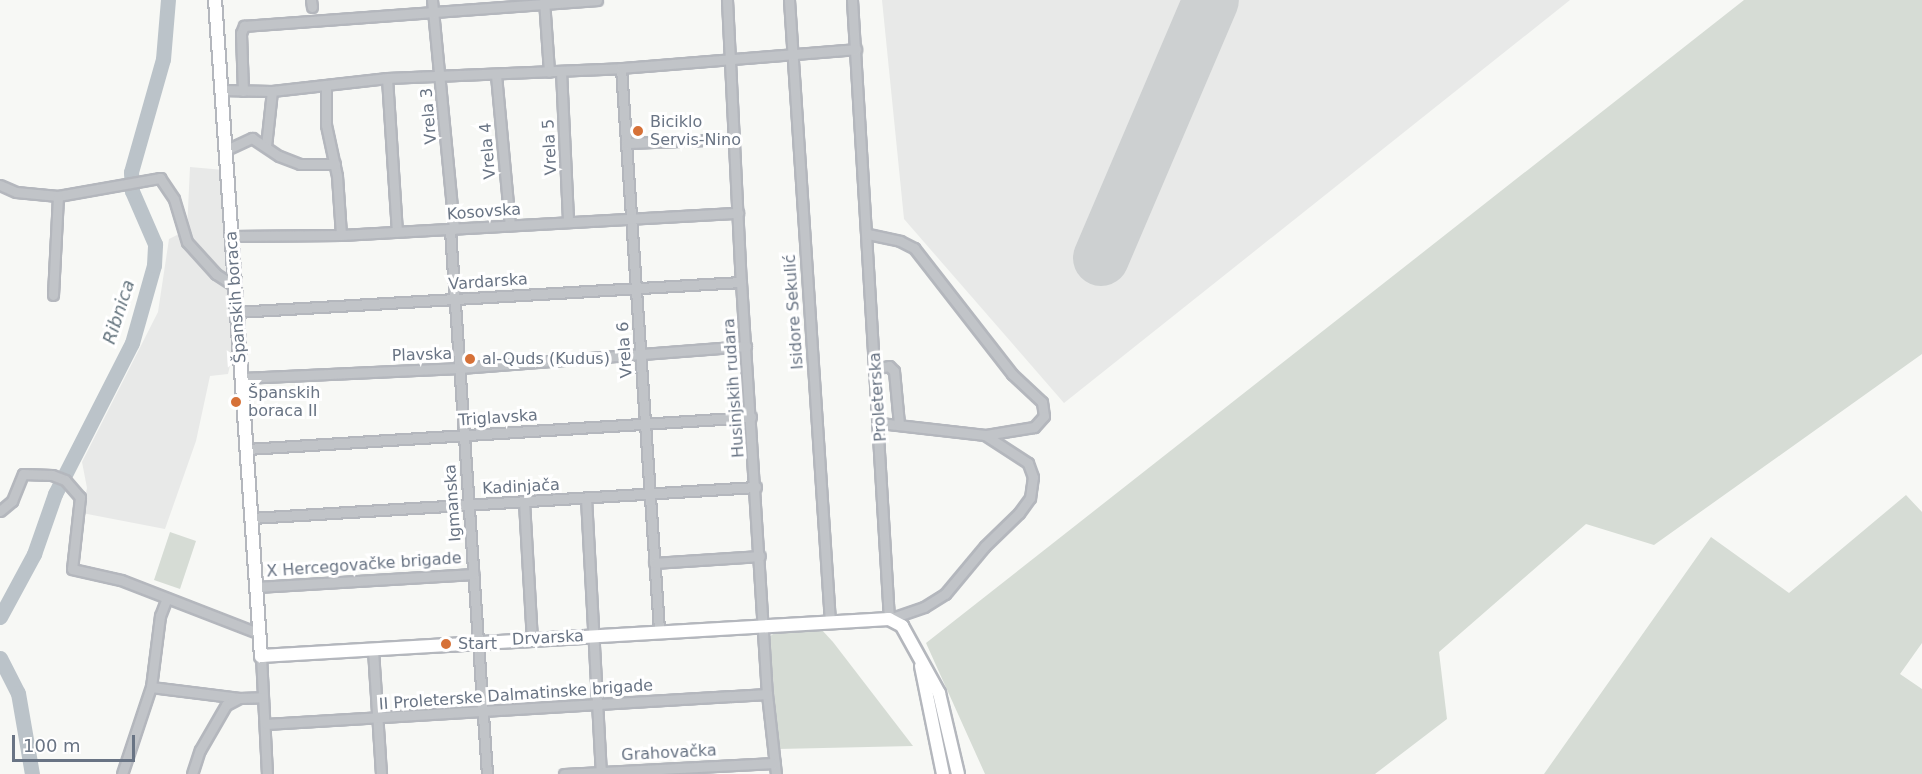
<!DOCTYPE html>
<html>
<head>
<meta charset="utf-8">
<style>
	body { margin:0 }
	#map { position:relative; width:1922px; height:774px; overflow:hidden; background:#f7f8f5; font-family:"DejaVu Sans",sans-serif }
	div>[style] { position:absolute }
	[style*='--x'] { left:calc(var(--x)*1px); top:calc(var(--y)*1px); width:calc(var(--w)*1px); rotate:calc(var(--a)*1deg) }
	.built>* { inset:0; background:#e8e9e8 }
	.green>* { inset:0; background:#d6dcd5 }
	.river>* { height:15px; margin:-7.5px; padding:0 7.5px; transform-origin:7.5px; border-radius:7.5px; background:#bbc3c9 }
	.runway>* { height:56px; margin:-28px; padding:0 28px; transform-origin:28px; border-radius:28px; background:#cdd0d1 }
	.roads { filter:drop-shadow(2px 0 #b4b7bd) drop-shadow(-2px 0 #b4b7bd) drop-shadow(0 2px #b4b7bd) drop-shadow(0 -2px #b4b7bd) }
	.street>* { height:9px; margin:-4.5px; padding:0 4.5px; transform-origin:4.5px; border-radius:4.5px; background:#c1c4c8 }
	.secondary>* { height:12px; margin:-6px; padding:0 6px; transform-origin:6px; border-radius:6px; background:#fff }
	.dots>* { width:16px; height:16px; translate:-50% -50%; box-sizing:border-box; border:3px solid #fff; border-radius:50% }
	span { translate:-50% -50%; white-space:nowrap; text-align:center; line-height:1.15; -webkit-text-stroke:6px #fff; paint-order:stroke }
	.street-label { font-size:16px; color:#697484 }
	.poi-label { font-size:16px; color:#697484 }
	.left { translate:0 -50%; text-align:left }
	.water-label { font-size:18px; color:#65757f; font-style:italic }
	.scale { position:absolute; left:12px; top:735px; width:123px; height:27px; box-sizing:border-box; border:3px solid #697484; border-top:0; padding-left:8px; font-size:18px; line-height:21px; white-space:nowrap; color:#697484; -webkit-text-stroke:4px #fff; paint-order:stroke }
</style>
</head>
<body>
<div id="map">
	<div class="built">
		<div style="clip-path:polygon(882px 0,1570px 0,1064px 403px,904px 219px)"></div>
		<div style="clip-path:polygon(190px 167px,224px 170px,235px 345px,228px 374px,210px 376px,196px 441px,165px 529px,82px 513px,87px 488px,82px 462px,158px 312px,169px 239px,187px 230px)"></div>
	</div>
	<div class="green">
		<div style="clip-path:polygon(1744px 0,1922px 0,1922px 354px,1654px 545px,1586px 524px,1439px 652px,1447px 719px,1375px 774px,985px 774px,926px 643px)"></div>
		<div style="clip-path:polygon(1906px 495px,1922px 512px,1922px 643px,1900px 674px,1922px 689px,1922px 774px,1544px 774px,1711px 537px,1789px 593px)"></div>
		<div style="clip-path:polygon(170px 532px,196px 541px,180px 589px,154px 580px)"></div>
		<div style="clip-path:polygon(821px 629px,833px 642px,913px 746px,778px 749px,770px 636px,777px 632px)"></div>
	</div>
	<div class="river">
		<div style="--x:0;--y:617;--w:72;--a:-61.6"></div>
		<div style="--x:34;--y:554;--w:64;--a:-70.7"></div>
		<div style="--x:55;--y:494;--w:169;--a:-63"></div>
		<div style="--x:132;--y:343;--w:81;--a:-74.2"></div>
		<div style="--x:154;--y:265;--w:21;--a:-87"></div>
		<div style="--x:155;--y:244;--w:58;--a:-113.5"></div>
		<div style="--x:132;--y:191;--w:19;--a:-93"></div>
		<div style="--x:131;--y:172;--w:117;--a:-74.2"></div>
		<div style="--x:163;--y:59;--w:59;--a:-85.2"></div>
		<div style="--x:0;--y:658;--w:39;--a:63"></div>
		<div style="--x:18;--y:693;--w:82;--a:80.2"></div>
	</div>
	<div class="runway">
		<div style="--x:1101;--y:258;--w:280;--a:-66.9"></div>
	</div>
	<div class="roads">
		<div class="street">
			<div style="--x:311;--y:0;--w:7;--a:82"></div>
			<div style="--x:432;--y:0;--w:230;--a:84.5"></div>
			<div style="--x:544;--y:0;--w:72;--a:86"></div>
			<div style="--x:727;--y:0;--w:282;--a:87.2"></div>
			<div style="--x:741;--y:282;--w:413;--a:86.4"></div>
			<div style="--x:767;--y:694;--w:81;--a:83.6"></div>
			<div style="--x:789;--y:0;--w:623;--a:86.23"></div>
			<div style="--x:852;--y:0;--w:620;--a:86.58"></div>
			<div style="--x:889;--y:619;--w:37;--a:-19"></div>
			<div style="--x:924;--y:607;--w:25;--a:-32"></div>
			<div style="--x:945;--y:594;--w:62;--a:-50.2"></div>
			<div style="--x:985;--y:546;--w:47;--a:-44.1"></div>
			<div style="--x:1019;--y:513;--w:19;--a:-54"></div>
			<div style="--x:1030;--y:498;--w:21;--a:-82"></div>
			<div style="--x:1033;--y:477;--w:15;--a:-110"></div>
			<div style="--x:1028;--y:463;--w:51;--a:-146.9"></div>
			<div style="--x:985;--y:435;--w:106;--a:-173.5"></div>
			<div style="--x:621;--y:68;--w:563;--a:86.13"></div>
			<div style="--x:561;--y:71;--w:151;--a:87.3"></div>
			<div style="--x:496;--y:75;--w:151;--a:84.7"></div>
			<div style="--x:387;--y:78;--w:154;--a:86.3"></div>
			<div style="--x:326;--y:87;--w:38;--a:90"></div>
			<div style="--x:326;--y:125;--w:52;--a:77.8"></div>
			<div style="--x:337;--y:176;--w:59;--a:86.1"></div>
			<div style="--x:221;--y:90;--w:51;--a:1.1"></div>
			<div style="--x:272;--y:91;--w:116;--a:-6.4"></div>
			<div style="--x:387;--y:78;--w:234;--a:-2.4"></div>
			<div style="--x:621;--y:68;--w:236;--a:-4.6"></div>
			<div style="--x:243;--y:91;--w:58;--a:-92"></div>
			<div style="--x:241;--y:33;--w:8;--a:-67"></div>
			<div style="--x:244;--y:26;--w:354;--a:-4.2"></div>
			<div style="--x:626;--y:143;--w:108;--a:-2.1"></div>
			<div style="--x:266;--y:146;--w:55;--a:-83.8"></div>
			<div style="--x:226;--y:150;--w:29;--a:-25"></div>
			<div style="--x:252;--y:138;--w:32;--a:34"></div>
			<div style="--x:279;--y:156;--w:22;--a:21"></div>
			<div style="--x:300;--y:164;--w:35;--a:0"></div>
			<div style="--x:0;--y:185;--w:17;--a:24"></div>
			<div style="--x:16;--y:192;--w:42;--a:5.4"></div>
			<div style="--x:58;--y:196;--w:104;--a:-10"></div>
			<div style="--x:160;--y:178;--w:25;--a:56"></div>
			<div style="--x:174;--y:199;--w:45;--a:73.2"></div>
			<div style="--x:187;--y:242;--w:43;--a:47.8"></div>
			<div style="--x:216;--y:274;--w:24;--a:33"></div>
			<div style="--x:450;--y:230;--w:545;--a:86.11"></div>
			<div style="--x:868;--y:234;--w:33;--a:12"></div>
			<div style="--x:900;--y:241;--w:16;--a:27"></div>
			<div style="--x:914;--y:248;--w:160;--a:52.1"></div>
			<div style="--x:1012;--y:374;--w:41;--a:43"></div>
			<div style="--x:1042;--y:402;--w:14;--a:82"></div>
			<div style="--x:1044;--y:416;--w:15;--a:132"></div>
			<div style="--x:1034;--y:427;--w:50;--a:170.7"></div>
			<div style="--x:232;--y:236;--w:109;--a:-0.5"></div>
			<div style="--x:341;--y:235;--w:398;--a:-3.2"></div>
			<div style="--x:53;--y:295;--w:99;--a:-87.1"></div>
			<div style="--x:236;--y:312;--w:506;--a:-3.4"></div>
			<div style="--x:877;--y:368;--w:12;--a:-9"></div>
			<div style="--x:889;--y:366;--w:7;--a:45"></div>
			<div style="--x:894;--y:371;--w:53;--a:84.6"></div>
			<div style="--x:242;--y:378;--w:218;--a:-2.6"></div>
			<div style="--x:460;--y:368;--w:287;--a:-4.4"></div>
			<div style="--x:247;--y:449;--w:505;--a:-3.63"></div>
			<div style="--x:586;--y:498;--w:276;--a:86.9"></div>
			<div style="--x:524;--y:502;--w:137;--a:86.7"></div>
			<div style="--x:0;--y:511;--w:16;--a:-40"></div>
			<div style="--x:12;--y:501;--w:29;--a:-68"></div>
			<div style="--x:23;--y:474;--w:29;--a:2"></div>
			<div style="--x:52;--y:475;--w:14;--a:21"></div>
			<div style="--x:65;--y:480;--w:23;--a:49"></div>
			<div style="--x:80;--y:497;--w:72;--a:96.3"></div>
			<div style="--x:72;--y:569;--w:50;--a:12.7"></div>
			<div style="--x:121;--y:580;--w:149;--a:21.2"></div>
			<div style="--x:251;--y:518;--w:506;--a:-3.51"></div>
			<div style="--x:654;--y:563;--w:106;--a:-3.8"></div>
			<div style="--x:257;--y:587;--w:217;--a:-3.4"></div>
			<div style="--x:373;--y:650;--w:124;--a:86.3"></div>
			<div style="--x:261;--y:656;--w:118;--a:87.1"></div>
			<div style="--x:151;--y:687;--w:89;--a:7.1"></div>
			<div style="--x:266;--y:724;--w:502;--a:-3.43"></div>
			<div style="--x:122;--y:774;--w:92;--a:-71.6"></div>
			<div style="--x:151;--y:687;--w:72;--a:-82.8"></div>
			<div style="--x:160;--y:616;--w:19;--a:-69"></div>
			<div style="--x:192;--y:774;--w:25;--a:-72"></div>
			<div style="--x:200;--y:750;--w:52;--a:-60"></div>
			<div style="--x:226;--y:705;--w:15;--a:-28"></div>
			<div style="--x:239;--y:698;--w:24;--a:-2"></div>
			<div style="--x:564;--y:774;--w:211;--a:-3"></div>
		</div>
		<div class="secondary">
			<div style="--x:215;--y:0;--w:658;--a:85.99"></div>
			<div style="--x:261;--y:656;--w:629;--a:-3.37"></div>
			<div style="--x:889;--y:619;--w:15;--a:28"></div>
			<div style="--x:902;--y:626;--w:77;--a:61.1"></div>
			<div style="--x:939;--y:693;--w:83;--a:76.8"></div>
			<div style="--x:921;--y:666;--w:110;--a:78.5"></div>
		</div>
	</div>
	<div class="dots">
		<div style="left:638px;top:131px;background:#d67137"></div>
		<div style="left:470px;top:359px;background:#d67137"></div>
		<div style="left:236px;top:402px;background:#d67137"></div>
		<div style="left:446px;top:644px;background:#d67137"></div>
	</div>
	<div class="street-label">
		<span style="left:429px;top:116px;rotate:-95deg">Vrela 3</span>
		<span style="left:550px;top:147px;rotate:-93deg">Vrela 5</span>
		<span style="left:488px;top:151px;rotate:-95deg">Vrela 4</span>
		<span style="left:484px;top:212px;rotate:-4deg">Kosovska</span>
		<span style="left:488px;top:282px;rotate:-4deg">Vardarska</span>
		<span style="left:236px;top:297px;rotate:-94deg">Španskih boraca</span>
		<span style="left:794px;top:312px;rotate:-94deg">Isidore Sekulić</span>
		<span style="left:625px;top:350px;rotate:-94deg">Vrela 6</span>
		<span style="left:422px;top:355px;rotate:-2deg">Plavska</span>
		<span style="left:734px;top:388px;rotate:-94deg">Husinjskih rudara</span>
		<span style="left:878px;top:397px;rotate:-94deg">Proleterska</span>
		<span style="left:498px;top:418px;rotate:-4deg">Triglavska</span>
		<span style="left:521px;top:487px;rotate:-3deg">Kadinjača</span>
		<span style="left:453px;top:503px;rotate:-94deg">Igmanska</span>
		<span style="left:364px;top:565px;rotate:-4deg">X Hercegovačke brigade</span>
		<span style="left:548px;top:638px;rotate:-3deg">Drvarska</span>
		<span style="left:516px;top:695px;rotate:-4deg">II Proleterske Dalmatinske brigade</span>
		<span style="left:669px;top:753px;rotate:-3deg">Grahovačka</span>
	</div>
	<div class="poi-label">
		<span class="left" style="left:650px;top:131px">Biciklo<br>Servis-Nino</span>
		<span class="left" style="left:482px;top:359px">al-Quds (Kudus)</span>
		<span class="left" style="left:248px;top:402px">Španskih<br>boraca II</span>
		<span class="left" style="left:458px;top:644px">Start</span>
	</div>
	<div class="water-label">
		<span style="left:119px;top:312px;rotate:-72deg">Ribnica</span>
	</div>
	<div class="scale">100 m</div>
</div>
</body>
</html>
